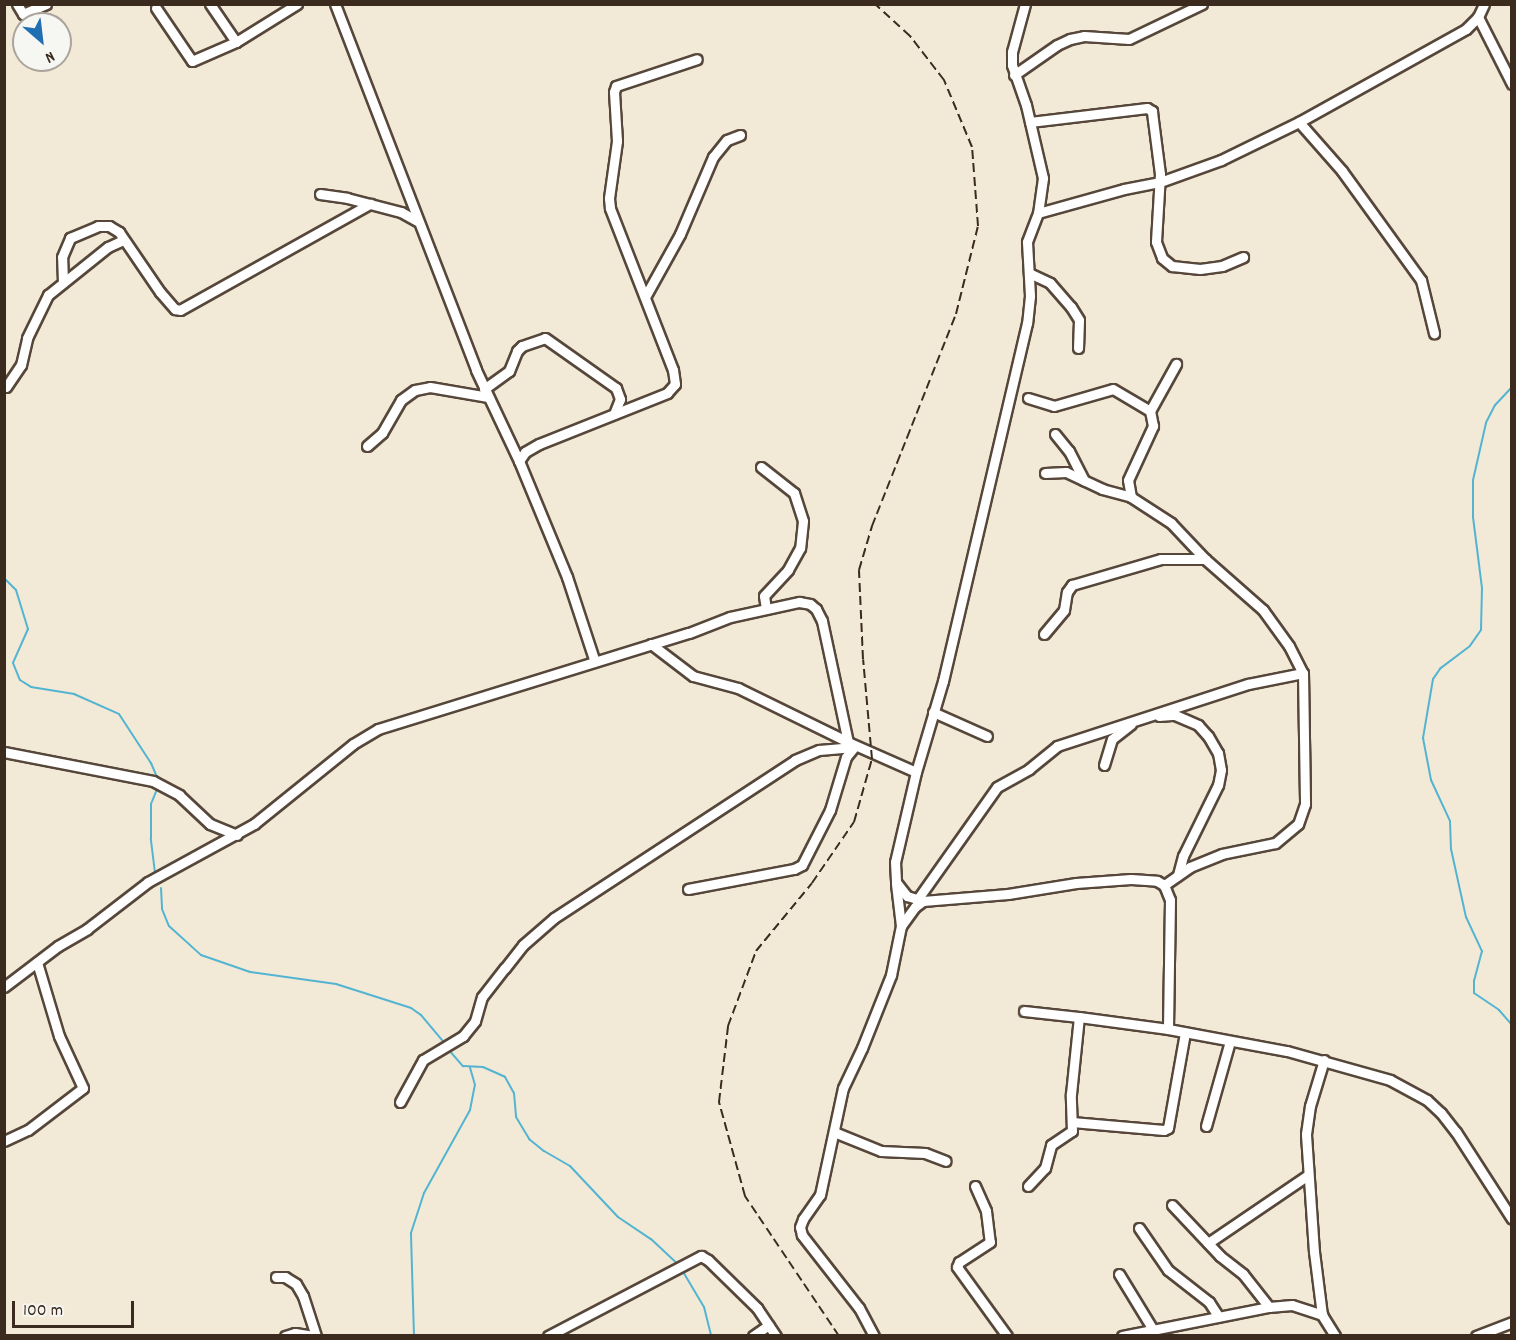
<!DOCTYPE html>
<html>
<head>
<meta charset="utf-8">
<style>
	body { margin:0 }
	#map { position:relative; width:1516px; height:1340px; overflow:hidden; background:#f2ead7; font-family:Dekko,sans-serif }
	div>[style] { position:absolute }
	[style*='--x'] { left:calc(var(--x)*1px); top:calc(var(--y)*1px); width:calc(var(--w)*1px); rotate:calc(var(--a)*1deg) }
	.stream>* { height:2px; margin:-1px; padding:0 1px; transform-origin:1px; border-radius:1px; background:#53b4d2 }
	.roads { filter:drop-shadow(2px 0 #56473a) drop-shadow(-2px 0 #56473a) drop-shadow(0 2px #56473a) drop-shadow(0 -2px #56473a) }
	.street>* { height:9px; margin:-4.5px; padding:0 4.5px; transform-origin:4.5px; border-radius:4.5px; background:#fff }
	.rail>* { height:2px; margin-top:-1px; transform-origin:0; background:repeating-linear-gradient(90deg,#3b2a1e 0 9px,transparent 0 13.5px) }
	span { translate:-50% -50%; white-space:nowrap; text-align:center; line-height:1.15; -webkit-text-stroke:4.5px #f6f6f2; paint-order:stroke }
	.frame { position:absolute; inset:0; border:6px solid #3b2a1e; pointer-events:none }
	.north { position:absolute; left:12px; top:12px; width:60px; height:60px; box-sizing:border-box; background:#f6f6f2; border:2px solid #aba49d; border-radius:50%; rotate:152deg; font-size:16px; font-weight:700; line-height:24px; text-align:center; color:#3b2a1e }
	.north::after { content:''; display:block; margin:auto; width:21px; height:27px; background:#1f6fb2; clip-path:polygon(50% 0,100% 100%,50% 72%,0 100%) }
	.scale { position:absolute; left:12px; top:1301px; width:122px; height:27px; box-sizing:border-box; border:3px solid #3b2a1e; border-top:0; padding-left:8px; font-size:18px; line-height:21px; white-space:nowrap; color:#3b2a1e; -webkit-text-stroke:4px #f6f6f2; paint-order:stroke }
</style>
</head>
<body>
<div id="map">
	<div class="stream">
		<div style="--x:1512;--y:387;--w:25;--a:133"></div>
		<div style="--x:1495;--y:405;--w:20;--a:117"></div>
		<div style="--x:1486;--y:423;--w:58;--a:102.8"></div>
		<div style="--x:1473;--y:480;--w:37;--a:90"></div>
		<div style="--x:1473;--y:517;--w:72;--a:82.8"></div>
		<div style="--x:1482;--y:588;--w:42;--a:91.4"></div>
		<div style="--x:1481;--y:630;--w:19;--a:125"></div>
		<div style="--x:1470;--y:646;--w:38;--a:143"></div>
		<div style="--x:1440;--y:669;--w:12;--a:125"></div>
		<div style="--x:1433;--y:679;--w:60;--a:99.6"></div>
		<div style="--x:1423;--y:738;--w:43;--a:79.2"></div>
		<div style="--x:1431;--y:780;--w:45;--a:65.1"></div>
		<div style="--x:1450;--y:821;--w:28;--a:88"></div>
		<div style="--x:1451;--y:849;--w:70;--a:77.6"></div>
		<div style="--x:1466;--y:917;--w:38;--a:65"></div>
		<div style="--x:1482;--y:951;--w:30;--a:105"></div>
		<div style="--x:1474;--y:980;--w:13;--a:90"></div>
		<div style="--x:1474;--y:993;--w:30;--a:34"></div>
		<div style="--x:1499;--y:1010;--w:20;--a:49"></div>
		<div style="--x:4;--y:578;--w:17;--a:45"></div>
		<div style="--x:16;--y:590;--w:41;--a:72.9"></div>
		<div style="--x:28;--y:629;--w:37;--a:114"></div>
		<div style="--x:13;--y:663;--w:18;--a:68"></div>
		<div style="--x:20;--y:680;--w:13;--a:32"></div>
		<div style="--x:31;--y:687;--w:44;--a:9.2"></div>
		<div style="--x:74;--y:694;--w:49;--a:24"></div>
		<div style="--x:119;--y:714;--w:59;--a:56.9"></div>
		<div style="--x:151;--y:763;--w:21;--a:67"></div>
		<div style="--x:155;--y:873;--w:35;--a:-97"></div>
		<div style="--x:151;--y:838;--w:34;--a:-90"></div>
		<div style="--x:151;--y:804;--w:18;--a:-68"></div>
		<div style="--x:161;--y:888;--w:21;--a:87"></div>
		<div style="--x:162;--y:909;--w:18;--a:68"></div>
		<div style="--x:169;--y:926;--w:43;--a:42.2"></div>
		<div style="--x:201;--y:955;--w:52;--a:19.1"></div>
		<div style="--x:250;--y:972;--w:87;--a:7.9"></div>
		<div style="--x:336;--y:984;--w:79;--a:17.7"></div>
		<div style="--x:411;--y:1008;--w:12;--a:35"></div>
		<div style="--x:421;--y:1015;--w:38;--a:50"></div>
		<div style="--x:448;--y:1049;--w:23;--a:49"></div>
		<div style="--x:463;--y:1066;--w:20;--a:3"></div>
		<div style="--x:483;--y:1067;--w:24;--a:24"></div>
		<div style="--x:505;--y:1077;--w:18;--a:61"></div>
		<div style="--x:514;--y:1093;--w:24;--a:85"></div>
		<div style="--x:516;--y:1117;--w:26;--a:59"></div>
		<div style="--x:529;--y:1139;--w:19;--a:39"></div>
		<div style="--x:544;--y:1151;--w:30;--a:30"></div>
		<div style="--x:570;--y:1166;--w:70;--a:46.7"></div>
		<div style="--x:618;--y:1217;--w:40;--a:34"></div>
		<div style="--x:651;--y:1239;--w:38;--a:43"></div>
		<div style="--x:682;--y:1270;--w:43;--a:59.3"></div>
		<div style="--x:704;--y:1307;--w:30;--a:76"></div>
		<div style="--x:414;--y:1336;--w:103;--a:-91.7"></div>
		<div style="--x:411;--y:1233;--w:42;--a:-72"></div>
		<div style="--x:424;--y:1193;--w:95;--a:-61"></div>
		<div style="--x:470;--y:1110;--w:25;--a:-79"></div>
		<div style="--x:475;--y:1085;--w:19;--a:-106"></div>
	</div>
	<div class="roads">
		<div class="street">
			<div style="--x:17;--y:4;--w:12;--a:59"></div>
			<div style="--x:23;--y:14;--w:25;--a:-23"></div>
			<div style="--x:210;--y:4;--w:46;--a:55.6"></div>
			<div style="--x:236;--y:42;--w:72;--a:-31.9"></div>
			<div style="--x:335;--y:4;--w:392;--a:68.9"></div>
			<div style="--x:476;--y:370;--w:101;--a:64.7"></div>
			<div style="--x:519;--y:461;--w:126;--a:67.5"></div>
			<div style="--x:567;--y:577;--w:89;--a:71.8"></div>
			<div style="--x:1025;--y:4;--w:50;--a:105.2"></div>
			<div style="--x:1012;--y:52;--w:13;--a:90"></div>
			<div style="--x:1012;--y:65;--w:42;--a:70.7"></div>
			<div style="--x:1026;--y:105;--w:75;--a:76.9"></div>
			<div style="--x:1043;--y:178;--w:35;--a:98"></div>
			<div style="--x:1038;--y:213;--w:31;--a:111"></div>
			<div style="--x:1027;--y:242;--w:54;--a:86.8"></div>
			<div style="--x:1030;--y:296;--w:27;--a:96"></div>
			<div style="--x:1027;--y:323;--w:368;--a:103.2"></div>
			<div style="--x:943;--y:681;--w:95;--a:106.5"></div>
			<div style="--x:916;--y:772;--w:92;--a:103.1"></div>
			<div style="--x:895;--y:862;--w:20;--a:87"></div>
			<div style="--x:896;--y:882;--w:18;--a:52"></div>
			<div style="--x:907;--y:896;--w:17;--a:17"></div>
			<div style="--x:923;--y:901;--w:85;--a:-4.7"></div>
			<div style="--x:1008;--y:894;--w:69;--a:-9.2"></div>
			<div style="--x:1076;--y:883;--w:55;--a:-4.2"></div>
			<div style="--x:1131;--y:879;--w:26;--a:4"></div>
			<div style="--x:1157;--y:881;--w:8;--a:30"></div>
			<div style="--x:1164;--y:885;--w:16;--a:68"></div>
			<div style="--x:1170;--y:900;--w:129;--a:90.9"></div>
			<div style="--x:156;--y:8;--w:64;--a:55.8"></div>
			<div style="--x:192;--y:61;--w:48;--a:-23.4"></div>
			<div style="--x:1478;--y:17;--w:75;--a:63.1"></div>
			<div style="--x:1014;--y:75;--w:52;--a:-34.9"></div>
			<div style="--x:1057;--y:45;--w:14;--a:-25"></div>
			<div style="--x:1070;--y:39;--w:14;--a:-12"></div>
			<div style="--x:1084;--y:36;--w:45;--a:3.8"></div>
			<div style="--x:1129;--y:39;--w:81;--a:-25.6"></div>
			<div style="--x:1030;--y:122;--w:118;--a:-6.8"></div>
			<div style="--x:1147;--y:108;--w:6;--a:31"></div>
			<div style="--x:1152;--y:111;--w:9;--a:84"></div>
			<div style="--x:1153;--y:120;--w:54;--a:82.6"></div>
			<div style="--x:1160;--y:174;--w:68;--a:93.4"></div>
			<div style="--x:1156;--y:242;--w:17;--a:69"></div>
			<div style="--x:1162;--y:258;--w:13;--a:39"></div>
			<div style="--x:1172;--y:266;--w:28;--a:6"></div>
			<div style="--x:1200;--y:269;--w:22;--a:-8"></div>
			<div style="--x:1222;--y:266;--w:23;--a:-23"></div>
			<div style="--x:1299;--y:122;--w:65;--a:48.7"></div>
			<div style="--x:1342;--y:171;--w:135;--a:54.1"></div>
			<div style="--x:1421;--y:280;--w:55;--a:76.2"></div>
			<div style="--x:320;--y:194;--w:27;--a:8"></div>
			<div style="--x:347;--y:198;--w:56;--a:14.5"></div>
			<div style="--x:401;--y:212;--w:18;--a:29"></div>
			<div style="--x:1038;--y:213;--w:89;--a:-15.6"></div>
			<div style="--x:1124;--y:189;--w:37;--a:-11"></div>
			<div style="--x:1160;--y:182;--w:65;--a:-19.8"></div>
			<div style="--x:1221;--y:160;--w:87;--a:-26"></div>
			<div style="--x:1299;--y:122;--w:191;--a:-29.1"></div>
			<div style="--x:1466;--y:29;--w:17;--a:-45"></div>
			<div style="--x:1478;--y:17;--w:14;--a:-65"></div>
			<div style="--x:1029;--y:273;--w:23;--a:25"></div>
			<div style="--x:1050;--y:283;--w:32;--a:49"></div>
			<div style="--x:1071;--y:307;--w:15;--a:58"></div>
			<div style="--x:1079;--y:320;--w:28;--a:92"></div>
			<div style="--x:63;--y:282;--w:25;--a:-92"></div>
			<div style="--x:62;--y:257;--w:21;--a:-67"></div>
			<div style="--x:70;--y:238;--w:30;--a:-23"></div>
			<div style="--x:98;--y:226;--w:11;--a:0"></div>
			<div style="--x:109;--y:226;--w:12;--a:31"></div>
			<div style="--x:119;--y:232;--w:73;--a:55.7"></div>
			<div style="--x:160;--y:292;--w:23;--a:49"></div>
			<div style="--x:175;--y:309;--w:5;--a:11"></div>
			<div style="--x:180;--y:310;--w:218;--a:-29.2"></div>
			<div style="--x:645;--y:297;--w:72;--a:-60.9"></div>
			<div style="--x:680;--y:234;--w:84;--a:-66.8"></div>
			<div style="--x:713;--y:157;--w:22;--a:-51"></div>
			<div style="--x:727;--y:140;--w:14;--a:-21"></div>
			<div style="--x:6;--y:387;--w:27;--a:-56"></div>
			<div style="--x:21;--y:365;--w:28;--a:-77"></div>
			<div style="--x:27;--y:338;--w:48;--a:-64"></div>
			<div style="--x:48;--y:295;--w:77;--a:-38.7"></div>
			<div style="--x:108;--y:247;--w:17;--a:-25"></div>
			<div style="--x:484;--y:389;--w:31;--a:-36"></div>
			<div style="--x:509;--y:371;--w:22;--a:-68"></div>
			<div style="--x:517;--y:351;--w:7;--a:-45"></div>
			<div style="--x:522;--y:346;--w:24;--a:-19"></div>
			<div style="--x:545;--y:338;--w:87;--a:35.2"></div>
			<div style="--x:616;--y:388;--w:12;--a:70"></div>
			<div style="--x:620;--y:399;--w:16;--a:112"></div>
			<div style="--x:1028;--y:398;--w:27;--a:17"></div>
			<div style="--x:1054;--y:406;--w:61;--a:-16.1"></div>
			<div style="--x:1113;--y:389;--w:43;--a:30.7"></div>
			<div style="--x:1055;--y:434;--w:22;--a:51"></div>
			<div style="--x:1069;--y:451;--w:33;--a:63"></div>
			<div style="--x:367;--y:446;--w:20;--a:-41"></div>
			<div style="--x:382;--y:433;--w:38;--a:-60"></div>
			<div style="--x:401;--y:400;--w:17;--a:-36"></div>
			<div style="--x:415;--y:390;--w:15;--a:-11"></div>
			<div style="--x:430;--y:387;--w:59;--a:9.8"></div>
			<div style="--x:519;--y:461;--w:11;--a:-56"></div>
			<div style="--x:525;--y:452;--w:16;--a:-30"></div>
			<div style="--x:539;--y:444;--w:138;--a:-21.7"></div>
			<div style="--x:667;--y:393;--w:12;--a:-48"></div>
			<div style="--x:675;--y:384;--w:14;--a:-98"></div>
			<div style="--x:673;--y:370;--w:174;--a:-111.3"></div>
			<div style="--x:610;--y:208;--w:10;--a:-96"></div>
			<div style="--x:609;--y:198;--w:58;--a:-82"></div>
			<div style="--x:617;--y:141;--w:49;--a:-93.5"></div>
			<div style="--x:614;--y:92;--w:6;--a:-72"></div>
			<div style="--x:616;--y:86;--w:85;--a:-18.4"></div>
			<div style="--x:761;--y:467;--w:42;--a:38.2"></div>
			<div style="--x:794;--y:493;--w:29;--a:72"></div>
			<div style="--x:803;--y:521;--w:27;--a:96"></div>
			<div style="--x:800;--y:548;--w:25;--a:119"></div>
			<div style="--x:788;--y:570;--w:35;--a:133"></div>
			<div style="--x:764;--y:596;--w:13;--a:81"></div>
			<div style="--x:1045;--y:473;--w:21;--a:-3"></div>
			<div style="--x:1066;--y:472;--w:40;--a:25"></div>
			<div style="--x:1102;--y:489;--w:30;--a:15"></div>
			<div style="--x:1131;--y:497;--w:48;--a:33"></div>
			<div style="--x:1171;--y:523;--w:50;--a:46.6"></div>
			<div style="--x:1205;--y:559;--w:77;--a:41.3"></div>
			<div style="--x:1263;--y:610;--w:44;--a:54.2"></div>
			<div style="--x:1289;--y:646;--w:30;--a:63"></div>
			<div style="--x:1303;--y:673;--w:131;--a:89.1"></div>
			<div style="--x:1305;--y:804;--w:21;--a:109"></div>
			<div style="--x:1298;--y:824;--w:30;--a:140"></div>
			<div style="--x:1275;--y:843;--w:54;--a:168.3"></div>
			<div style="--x:1222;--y:854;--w:35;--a:158"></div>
			<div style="--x:1190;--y:867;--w:32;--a:145"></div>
			<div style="--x:1131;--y:497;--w:17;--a:-100"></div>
			<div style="--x:1128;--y:480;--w:60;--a:-65.2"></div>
			<div style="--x:1153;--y:426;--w:15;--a:-101"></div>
			<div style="--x:1150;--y:411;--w:54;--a:-61"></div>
			<div style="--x:1044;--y:634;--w:31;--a:-50"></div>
			<div style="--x:1064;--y:610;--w:18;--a:-81"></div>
			<div style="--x:1067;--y:592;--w:9;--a:-54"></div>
			<div style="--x:1072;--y:585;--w:93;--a:-16.3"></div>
			<div style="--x:1161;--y:559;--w:44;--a:0"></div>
			<div style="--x:651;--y:644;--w:53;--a:37.3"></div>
			<div style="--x:693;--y:676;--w:47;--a:14.9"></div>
			<div style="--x:738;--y:688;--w:123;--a:26.1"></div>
			<div style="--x:848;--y:742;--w:74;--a:23.8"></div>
			<div style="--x:933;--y:712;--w:59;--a:24"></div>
			<div style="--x:1159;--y:716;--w:16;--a:-4"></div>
			<div style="--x:1175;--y:715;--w:25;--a:23"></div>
			<div style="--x:1198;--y:725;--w:15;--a:48"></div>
			<div style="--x:1208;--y:736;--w:20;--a:60"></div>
			<div style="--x:1218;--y:753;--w:17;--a:80"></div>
			<div style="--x:1221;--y:770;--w:15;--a:101"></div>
			<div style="--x:1218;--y:785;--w:79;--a:116.2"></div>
			<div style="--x:1183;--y:856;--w:20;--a:105"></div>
			<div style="--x:4;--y:752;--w:152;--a:11"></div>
			<div style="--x:153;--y:781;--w:30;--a:28"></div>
			<div style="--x:179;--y:795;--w:42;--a:43.1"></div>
			<div style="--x:210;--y:824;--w:29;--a:22"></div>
			<div style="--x:1104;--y:765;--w:27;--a:-73"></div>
			<div style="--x:1112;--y:739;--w:24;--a:-38"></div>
			<div style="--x:688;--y:889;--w:108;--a:-10.7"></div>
			<div style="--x:794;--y:869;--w:9;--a:-27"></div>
			<div style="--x:802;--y:865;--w:62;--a:-63"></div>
			<div style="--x:830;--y:810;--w:55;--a:-73.2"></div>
			<div style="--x:846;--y:757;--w:14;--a:-51"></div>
			<div style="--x:917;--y:900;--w:138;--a:-54.7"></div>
			<div style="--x:997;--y:787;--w:37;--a:-29"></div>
			<div style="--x:1029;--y:769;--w:36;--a:-39"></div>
			<div style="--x:1057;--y:746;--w:201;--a:-18"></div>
			<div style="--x:1248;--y:684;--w:56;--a:-11.3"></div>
			<div style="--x:901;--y:926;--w:24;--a:-54"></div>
			<div style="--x:915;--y:907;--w:10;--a:-37"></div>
			<div style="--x:4;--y:987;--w:68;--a:-37.2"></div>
			<div style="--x:58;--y:946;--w:34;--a:-30"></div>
			<div style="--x:87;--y:929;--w:77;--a:-37.6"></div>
			<div style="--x:148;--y:882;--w:121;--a:-28.7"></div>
			<div style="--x:254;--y:824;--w:127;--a:-38.9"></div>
			<div style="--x:353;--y:744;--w:29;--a:-31"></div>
			<div style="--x:378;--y:729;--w:325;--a:-17.2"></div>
			<div style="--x:689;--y:633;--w:44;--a:-21.3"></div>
			<div style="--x:730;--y:617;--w:71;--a:-12.3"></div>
			<div style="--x:799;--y:602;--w:11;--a:10"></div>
			<div style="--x:810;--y:604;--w:8;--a:40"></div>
			<div style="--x:816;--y:609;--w:13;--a:63"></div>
			<div style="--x:822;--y:621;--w:124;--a:77.9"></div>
			<div style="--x:1024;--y:1011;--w:55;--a:6.2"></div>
			<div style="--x:400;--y:1102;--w:48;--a:-61.3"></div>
			<div style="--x:423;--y:1060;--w:47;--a:-31"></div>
			<div style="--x:463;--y:1036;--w:19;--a:-51"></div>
			<div style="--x:475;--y:1021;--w:25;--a:-74"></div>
			<div style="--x:482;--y:997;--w:37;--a:-52"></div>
			<div style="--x:505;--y:968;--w:29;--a:-52"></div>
			<div style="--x:523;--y:945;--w:41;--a:-41.1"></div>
			<div style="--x:554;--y:918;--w:288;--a:-33.2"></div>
			<div style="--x:795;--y:760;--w:26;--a:-23"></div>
			<div style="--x:819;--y:750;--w:35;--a:-5"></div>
			<div style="--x:1072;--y:1122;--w:92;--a:5"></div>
			<div style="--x:1164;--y:1130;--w:4;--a:-27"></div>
			<div style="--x:1168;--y:1128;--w:97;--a:-79.9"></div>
			<div style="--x:1206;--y:1126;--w:88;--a:-74.2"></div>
			<div style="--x:834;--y:1132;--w:51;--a:22"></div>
			<div style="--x:881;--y:1151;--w:44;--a:2.6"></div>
			<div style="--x:925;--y:1153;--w:22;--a:21"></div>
			<div style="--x:4;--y:1141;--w:26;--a:-25"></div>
			<div style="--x:28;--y:1130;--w:69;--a:-37.4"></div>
			<div style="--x:83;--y:1088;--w:57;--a:-114.8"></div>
			<div style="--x:59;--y:1036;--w:77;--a:-106.6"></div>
			<div style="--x:975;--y:1186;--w:27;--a:66"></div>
			<div style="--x:986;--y:1211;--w:31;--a:83"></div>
			<div style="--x:990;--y:1242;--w:37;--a:147"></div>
			<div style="--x:959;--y:1262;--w:5;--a:112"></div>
			<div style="--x:957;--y:1267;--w:85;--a:54.1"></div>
			<div style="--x:1028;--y:1186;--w:25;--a:-47"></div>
			<div style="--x:1045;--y:1168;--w:24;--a:-75"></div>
			<div style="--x:1051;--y:1145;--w:25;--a:-34"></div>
			<div style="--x:1072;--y:1131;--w:37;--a:-92"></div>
			<div style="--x:1071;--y:1094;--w:77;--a:-84.1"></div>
			<div style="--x:1079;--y:1017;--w:90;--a:7.7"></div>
			<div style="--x:1168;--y:1029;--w:121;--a:10.5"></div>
			<div style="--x:1287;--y:1051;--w:107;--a:15.7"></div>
			<div style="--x:1390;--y:1080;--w:42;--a:28.4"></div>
			<div style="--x:1427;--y:1100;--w:19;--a:43"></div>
			<div style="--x:1441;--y:1113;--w:24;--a:52"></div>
			<div style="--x:1456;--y:1132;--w:103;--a:57.2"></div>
			<div style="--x:1172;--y:1205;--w:70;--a:46.7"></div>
			<div style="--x:1220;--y:1256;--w:29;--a:38"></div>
			<div style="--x:1243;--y:1274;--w:42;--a:51.8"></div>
			<div style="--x:1139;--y:1228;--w:51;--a:55.4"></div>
			<div style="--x:1168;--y:1270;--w:52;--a:38"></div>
			<div style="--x:1209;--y:1302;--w:17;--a:57"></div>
			<div style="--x:1208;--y:1243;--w:121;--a:-34.2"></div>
			<div style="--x:1119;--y:1274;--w:63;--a:58.6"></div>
			<div style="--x:276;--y:1277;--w:9;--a:0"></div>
			<div style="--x:285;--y:1277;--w:13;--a:32"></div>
			<div style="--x:296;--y:1284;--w:14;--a:60"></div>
			<div style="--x:303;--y:1296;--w:42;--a:72"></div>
			<div style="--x:1322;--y:1315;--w:64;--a:-97.2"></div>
			<div style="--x:1314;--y:1252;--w:118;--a:-93.9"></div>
			<div style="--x:1306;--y:1134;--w:28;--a:-82"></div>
			<div style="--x:1310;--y:1106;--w:48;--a:-73.1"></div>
			<div style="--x:285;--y:1336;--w:10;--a:-17"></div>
			<div style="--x:295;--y:1333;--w:19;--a:9"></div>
			<div style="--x:548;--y:1336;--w:173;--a:-27.6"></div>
			<div style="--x:701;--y:1256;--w:8;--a:30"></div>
			<div style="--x:708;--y:1260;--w:69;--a:44.4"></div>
			<div style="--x:757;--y:1308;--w:34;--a:56"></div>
			<div style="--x:753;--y:1336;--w:19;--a:-35"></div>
			<div style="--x:874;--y:1336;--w:32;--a:-118"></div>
			<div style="--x:859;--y:1308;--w:93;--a:-128"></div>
			<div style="--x:802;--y:1235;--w:8;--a:-104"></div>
			<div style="--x:800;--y:1227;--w:9;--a:-69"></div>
			<div style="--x:803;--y:1219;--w:29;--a:-55"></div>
			<div style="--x:820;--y:1195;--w:109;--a:-77.9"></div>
			<div style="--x:843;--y:1088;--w:44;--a:-64.6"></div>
			<div style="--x:862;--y:1048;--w:79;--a:-68.3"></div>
			<div style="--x:891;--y:975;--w:50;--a:-78.5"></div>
			<div style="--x:901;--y:926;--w:42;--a:-96.8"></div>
			<div style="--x:1122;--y:1336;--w:150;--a:-11.2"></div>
			<div style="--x:1269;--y:1307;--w:23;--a:-5"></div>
			<div style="--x:1292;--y:1305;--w:32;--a:18"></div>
			<div style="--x:1322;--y:1315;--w:25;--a:58"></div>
			<div style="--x:1476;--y:1336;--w:39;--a:-21"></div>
		</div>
	</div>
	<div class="rail">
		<div style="--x:839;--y:1336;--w:169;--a:-123.9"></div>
		<div style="--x:745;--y:1196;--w:98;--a:-105.5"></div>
		<div style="--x:719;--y:1102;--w:77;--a:-83.2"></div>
		<div style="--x:728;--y:1026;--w:80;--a:-69.5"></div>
		<div style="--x:756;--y:951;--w:88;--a:-50.5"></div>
		<div style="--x:812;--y:883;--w:74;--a:-55.5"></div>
		<div style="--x:854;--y:822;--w:66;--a:-74.1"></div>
		<div style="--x:872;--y:759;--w:100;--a:-95.1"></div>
		<div style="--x:863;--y:659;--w:89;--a:-92.6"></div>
		<div style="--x:859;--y:570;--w:46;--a:-73.5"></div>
		<div style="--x:872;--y:526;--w:228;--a:-68.4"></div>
		<div style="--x:956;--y:314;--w:91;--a:-76"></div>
		<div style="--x:978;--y:226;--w:79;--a:-94.3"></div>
		<div style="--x:972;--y:147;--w:73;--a:-112.7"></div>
		<div style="--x:944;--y:80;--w:56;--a:-127.7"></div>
		<div style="--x:910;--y:36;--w:47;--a:-137.6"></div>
	</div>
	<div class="frame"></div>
	<div class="north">N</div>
	<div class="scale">100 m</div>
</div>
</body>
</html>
